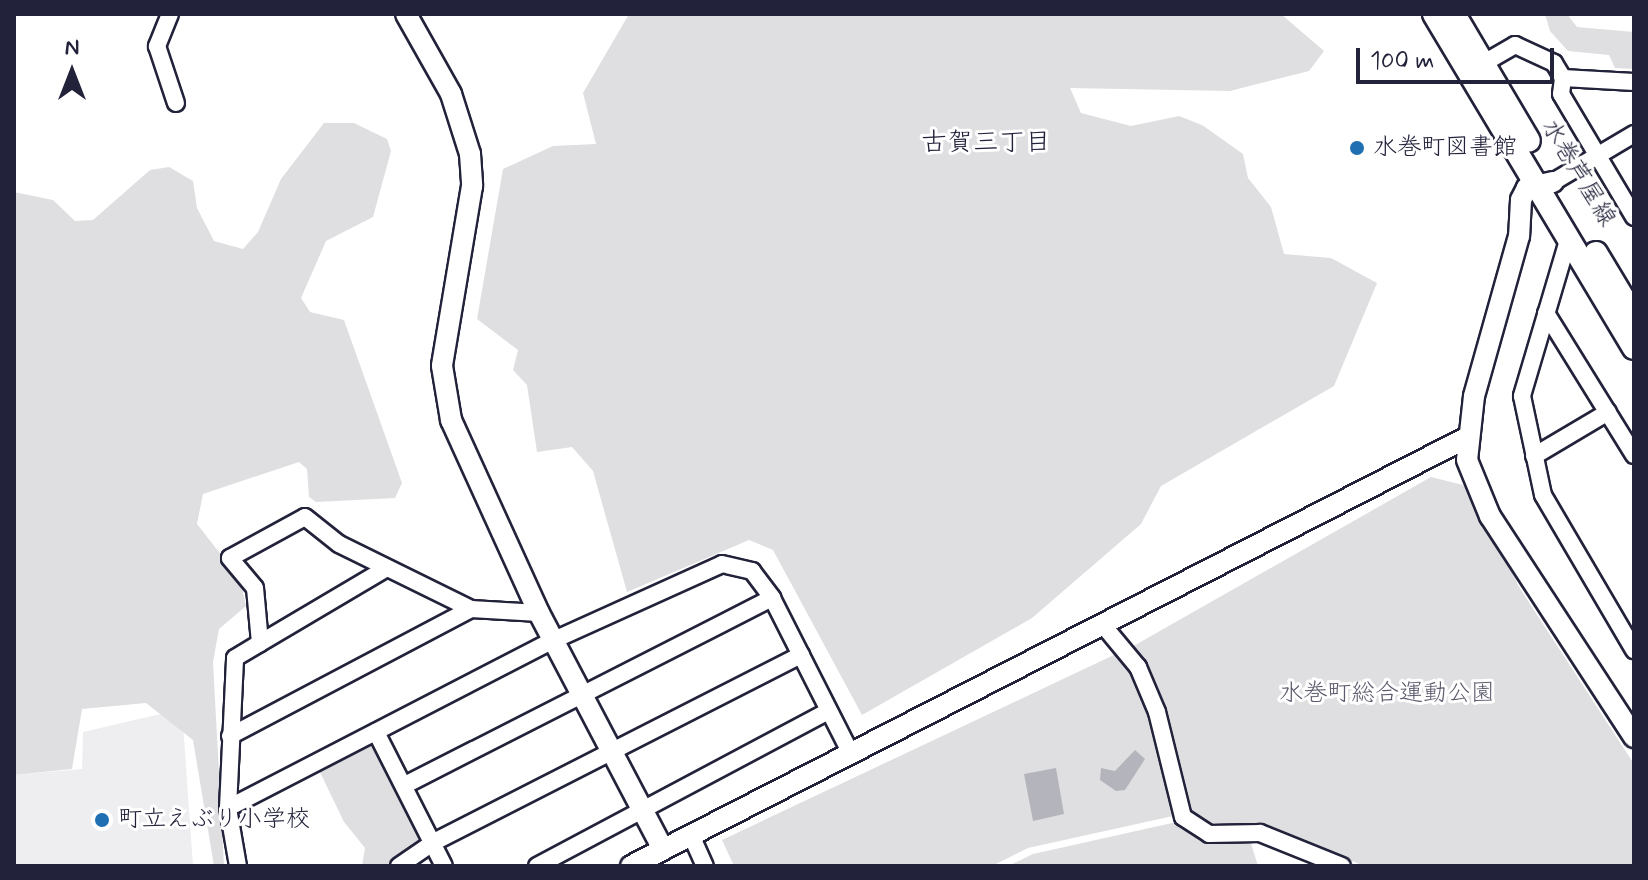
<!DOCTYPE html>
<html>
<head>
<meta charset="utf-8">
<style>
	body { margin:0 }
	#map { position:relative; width:1648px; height:880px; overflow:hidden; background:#fff; font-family:Mynerve,"Klee One",sans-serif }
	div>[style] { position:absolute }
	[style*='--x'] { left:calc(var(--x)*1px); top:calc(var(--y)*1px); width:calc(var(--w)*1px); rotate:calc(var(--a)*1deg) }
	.built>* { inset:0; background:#eeeef1 }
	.green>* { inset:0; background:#dfdfe2 }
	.water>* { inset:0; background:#b4b4bc }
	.roads { filter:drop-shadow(2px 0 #22223b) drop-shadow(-2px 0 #22223b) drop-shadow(0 2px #22223b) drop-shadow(0 -2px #22223b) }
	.minor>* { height:16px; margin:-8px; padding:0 8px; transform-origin:8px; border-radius:8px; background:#fff }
	.tertiary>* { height:20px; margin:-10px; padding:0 10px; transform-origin:10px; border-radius:10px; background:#fff }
	.secondary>* { height:22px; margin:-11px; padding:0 11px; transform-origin:11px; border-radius:11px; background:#fff }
	.dots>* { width:22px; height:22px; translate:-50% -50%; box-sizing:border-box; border:4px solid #fff; border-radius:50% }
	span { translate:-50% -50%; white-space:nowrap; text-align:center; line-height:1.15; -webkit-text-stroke:6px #fff; paint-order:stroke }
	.poi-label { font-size:24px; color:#22223b }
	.left { translate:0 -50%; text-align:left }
	.street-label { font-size:24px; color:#22223b }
	.park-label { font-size:24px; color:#5b5b6d }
	.neighbourhood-label { font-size:26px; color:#22223b }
	.frame { position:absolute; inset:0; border:16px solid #22223b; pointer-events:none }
	.north { position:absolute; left:32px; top:32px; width:80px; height:80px; -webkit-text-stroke:6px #fff; paint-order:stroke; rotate:0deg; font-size:22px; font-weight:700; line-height:32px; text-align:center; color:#22223b }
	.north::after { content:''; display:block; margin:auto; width:28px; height:36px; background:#22223b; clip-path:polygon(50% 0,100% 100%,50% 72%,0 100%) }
	.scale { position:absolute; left:1356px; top:48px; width:198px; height:36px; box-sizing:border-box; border:4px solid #22223b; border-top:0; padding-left:10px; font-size:24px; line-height:28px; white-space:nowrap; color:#22223b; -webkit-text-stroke:6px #fff; paint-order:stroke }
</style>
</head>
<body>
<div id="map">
	<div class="built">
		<div style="clip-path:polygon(182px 709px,193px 866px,14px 866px,14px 775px,82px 769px,83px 732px)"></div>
	</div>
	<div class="green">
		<div style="clip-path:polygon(629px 14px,1281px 14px,1324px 51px,1309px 71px,1230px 91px,1070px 88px,1081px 113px,1131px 126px,1179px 116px,1202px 125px,1243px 154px,1248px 178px,1271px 207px,1284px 254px,1331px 258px,1377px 283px,1334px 386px,1161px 486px,1141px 524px,1032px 618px,862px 715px,773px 550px,749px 540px,627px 592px,593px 471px,572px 447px,537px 452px,527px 385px,513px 370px,518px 350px,477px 319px,503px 169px,553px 146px,596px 144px,583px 93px)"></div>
		<div style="clip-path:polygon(1545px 14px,1567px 14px,1577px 27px,1634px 32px,1634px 69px,1615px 68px,1609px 55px,1568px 51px,1550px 31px)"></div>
		<div style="clip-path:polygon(324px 123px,354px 123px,387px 139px,391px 151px,373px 217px,326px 241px,301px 298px,310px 312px,344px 320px,402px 483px,395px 498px,316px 502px,309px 497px,307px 469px,299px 462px,203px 494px,197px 524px,240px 579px,246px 606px,219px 629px,213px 662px,224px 866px,214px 866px,193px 740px,146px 703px,82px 709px,72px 769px,14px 775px,14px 192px,53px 200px,75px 221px,93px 220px,150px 170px,169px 167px,193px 181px,197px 208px,214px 241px,243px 249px,258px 232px,281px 179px)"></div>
		<div style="clip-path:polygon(1431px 477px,1471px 487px,1519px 587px,1634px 764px,1634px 866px,1364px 866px,1261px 823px,1209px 826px,1191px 812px,1028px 848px,992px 866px,734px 866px,722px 840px,1137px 644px)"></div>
		<div style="clip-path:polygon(368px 741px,375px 743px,422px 834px,420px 846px,387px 866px,362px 866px,365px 848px,344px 822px,318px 768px)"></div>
		<div style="clip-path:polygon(1181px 821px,1208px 842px,1250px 840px,1258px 866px,1008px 866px,1033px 854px)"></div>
	</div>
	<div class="water">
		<div style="clip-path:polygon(1135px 750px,1145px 759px,1125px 790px,1116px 791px,1100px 780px,1101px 768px,1115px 771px)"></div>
		<div style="clip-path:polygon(1056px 768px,1064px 814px,1033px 821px,1024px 774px)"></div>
	</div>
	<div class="roads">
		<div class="minor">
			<div style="--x:170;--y:14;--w:35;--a:112"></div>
			<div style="--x:157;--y:46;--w:60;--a:71.6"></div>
			<div style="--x:1484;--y:63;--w:36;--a:-30"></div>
			<div style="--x:1515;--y:45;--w:43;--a:24.8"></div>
			<div style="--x:1554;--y:63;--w:17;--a:59"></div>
			<div style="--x:1563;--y:78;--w:16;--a:97"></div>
			<div style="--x:1561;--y:94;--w:143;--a:59.3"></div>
			<div style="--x:1563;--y:78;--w:71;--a:3.2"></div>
			<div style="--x:1553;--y:182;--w:94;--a:-30.7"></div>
			<div style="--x:1569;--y:237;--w:166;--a:106.5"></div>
			<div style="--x:1522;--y:396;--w:101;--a:78"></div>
			<div style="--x:1543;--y:495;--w:180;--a:59.6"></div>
			<div style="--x:1546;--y:313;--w:167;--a:58.2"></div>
			<div style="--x:1534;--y:456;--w:86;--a:-30.7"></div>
			<div style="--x:1103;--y:625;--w:55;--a:50.2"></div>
			<div style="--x:1138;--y:667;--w:49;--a:67.1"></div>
			<div style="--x:1157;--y:712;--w:108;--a:76.1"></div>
			<div style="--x:1183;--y:817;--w:31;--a:33"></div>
			<div style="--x:1209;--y:834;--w:51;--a:-1.1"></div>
			<div style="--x:1260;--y:833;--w:88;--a:21.9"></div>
			<div style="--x:260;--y:643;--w:145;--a:-30.6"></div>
			<div style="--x:376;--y:732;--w:150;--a:63.1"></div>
			<div style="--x:230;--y:736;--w:272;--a:-27.8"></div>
			<div style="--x:405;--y:785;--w:412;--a:-27"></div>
			<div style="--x:228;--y:808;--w:367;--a:-27.3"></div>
			<div style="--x:554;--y:640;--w:184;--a:-24.3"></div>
			<div style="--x:722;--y:564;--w:31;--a:13"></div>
			<div style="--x:752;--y:571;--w:34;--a:53"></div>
			<div style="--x:772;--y:598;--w:173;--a:63.1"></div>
			<div style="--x:691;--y:835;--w:34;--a:66"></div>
			<div style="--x:238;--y:866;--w:59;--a:-99.8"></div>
			<div style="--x:228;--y:808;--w:150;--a:-87.3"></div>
			<div style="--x:235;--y:658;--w:29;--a:-31"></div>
			<div style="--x:260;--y:643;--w:55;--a:-95.2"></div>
			<div style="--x:255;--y:588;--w:39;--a:-130"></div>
			<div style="--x:230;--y:558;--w:85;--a:-28.7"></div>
			<div style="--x:305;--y:517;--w:43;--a:38.5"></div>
			<div style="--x:339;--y:544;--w:147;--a:26.2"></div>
			<div style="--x:471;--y:609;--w:68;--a:3.4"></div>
			<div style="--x:399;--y:866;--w:42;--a:-34.4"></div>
			<div style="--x:434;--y:842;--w:412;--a:-27"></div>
			<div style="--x:537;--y:866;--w:328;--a:-28"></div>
		</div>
		<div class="tertiary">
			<div style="--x:406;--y:14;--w:92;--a:60.6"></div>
			<div style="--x:451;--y:94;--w:63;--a:72.4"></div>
			<div style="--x:470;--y:154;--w:32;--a:86"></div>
			<div style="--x:472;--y:186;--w:182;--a:99.5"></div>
			<div style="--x:442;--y:366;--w:55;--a:80.5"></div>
			<div style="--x:451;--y:420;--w:212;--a:65.5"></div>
			<div style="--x:539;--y:613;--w:267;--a:62.3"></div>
			<div style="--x:1553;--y:182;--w:27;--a:167"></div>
			<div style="--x:1527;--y:188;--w:13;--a:117"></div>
			<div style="--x:1521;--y:200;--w:36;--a:93"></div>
			<div style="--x:1519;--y:236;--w:166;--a:105.7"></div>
			<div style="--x:1474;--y:396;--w:64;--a:96.2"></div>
			<div style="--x:1467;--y:460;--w:61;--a:67.7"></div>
			<div style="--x:1490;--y:516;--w:264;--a:56.9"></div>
			<div style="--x:631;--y:866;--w:941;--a:-27.14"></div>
		</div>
		<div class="secondary">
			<div style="--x:1434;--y:14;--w:389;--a:59.1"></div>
			<div style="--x:1454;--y:14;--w:147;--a:59.4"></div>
			<div style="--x:1596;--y:253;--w:74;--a:58.9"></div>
		</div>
	</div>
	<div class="dots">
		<div style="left:1357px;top:148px;background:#1f6fb2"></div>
		<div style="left:102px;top:820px;background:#1f6fb2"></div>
	</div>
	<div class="poi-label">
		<span class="left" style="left:1373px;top:148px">水巻町図書館</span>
		<span class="left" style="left:118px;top:820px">町立えぶり小学校</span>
	</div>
	<div class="street-label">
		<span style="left:1578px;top:173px;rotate:59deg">水巻芦屋線</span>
	</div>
	<div class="park-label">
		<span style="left:1387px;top:694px">水巻町総合運動公園</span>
	</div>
	<div class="neighbourhood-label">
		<span style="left:986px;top:144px">古賀三丁目</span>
	</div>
	<div class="frame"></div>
	<div class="north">N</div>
	<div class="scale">100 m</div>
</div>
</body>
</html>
